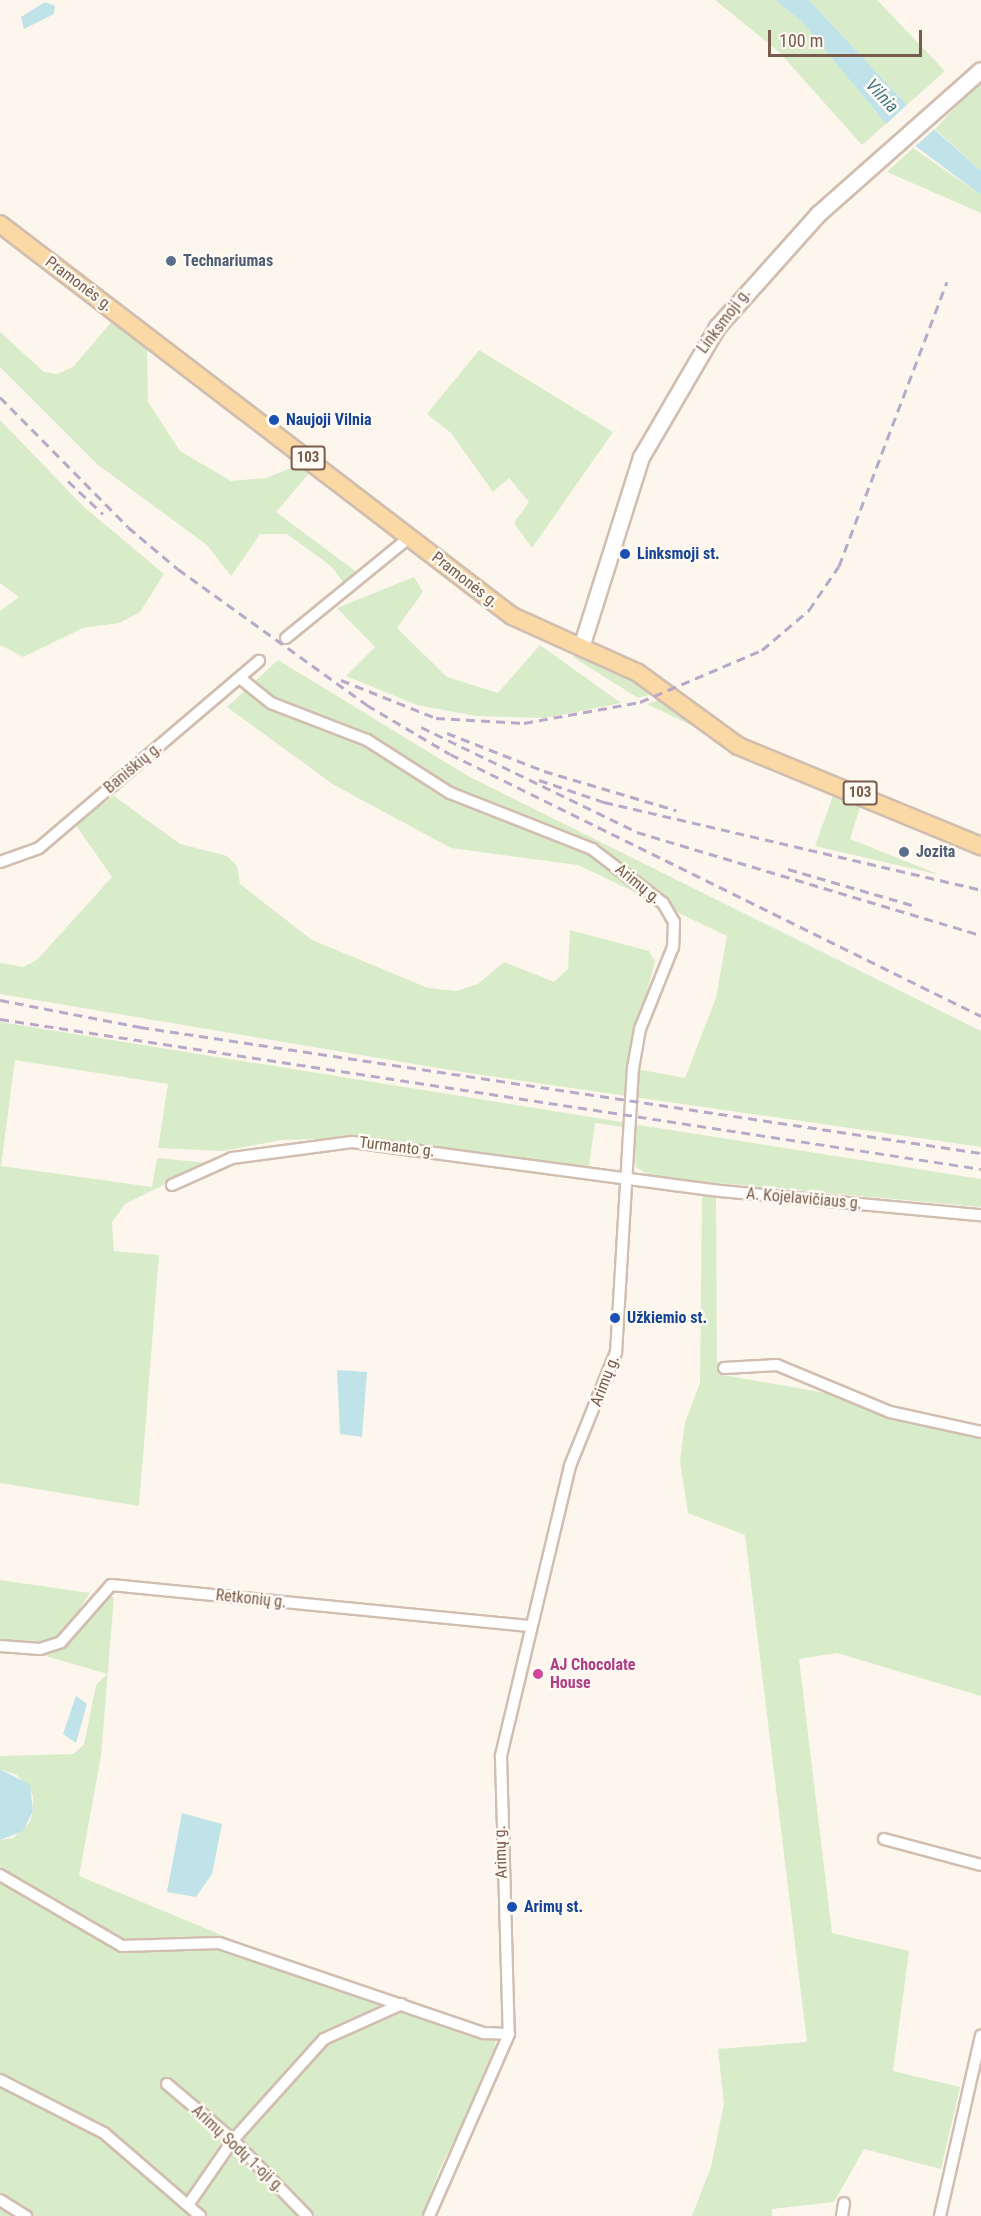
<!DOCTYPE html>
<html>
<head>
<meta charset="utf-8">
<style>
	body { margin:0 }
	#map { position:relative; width:981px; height:2216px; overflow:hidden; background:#fdf6ec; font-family:"Roboto Condensed",sans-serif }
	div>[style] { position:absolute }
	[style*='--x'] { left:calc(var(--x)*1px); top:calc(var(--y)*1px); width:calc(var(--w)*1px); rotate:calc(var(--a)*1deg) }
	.green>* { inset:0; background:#d8ecc9 }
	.water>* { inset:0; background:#bfe3e8 }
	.pier>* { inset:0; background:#fdf6ec }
	.roads { filter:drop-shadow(2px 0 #d1beb0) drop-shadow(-2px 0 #d1beb0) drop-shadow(0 2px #d1beb0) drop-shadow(0 -2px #d1beb0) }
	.street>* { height:10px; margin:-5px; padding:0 5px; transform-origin:5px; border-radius:5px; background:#fff }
	.secondary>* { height:15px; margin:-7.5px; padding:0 7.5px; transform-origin:7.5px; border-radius:7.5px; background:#fff }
	.primary>* { height:16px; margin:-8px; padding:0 8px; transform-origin:8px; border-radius:8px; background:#fbd9a5 }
	.rail>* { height:3px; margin-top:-1.5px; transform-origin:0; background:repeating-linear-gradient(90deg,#b9a8c9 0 9px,transparent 0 15px) }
	.dots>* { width:16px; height:16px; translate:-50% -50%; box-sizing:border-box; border:3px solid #fffaf3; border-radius:50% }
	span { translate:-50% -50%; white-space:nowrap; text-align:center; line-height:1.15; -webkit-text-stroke:5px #fffaf3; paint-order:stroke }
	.shield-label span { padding:2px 4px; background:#fffaf3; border:2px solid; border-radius:4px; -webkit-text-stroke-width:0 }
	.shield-label { font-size:15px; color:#7a5c4d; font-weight:700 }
	.service-label { font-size:16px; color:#4e5e75; font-weight:700 }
	.left { translate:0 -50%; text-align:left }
	.street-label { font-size:16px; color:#7a5c4d }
	.transit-label { font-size:16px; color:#164399; font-weight:700 }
	.hotel-label { font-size:16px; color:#b23c85; font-weight:700 }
	.water-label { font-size:18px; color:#437c86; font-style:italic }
	.scale { position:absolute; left:768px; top:30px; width:154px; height:27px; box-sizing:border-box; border:3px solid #7a5c4d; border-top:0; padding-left:8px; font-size:18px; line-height:21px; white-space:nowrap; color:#7a5c4d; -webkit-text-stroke:4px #fffaf3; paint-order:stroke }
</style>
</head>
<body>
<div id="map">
	<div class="green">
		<div style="clip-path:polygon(715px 0,775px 0,802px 22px,886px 124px,862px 145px,779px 52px)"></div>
		<div style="clip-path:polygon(809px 0,877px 0,945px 71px,907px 105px)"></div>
		<div style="clip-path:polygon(981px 80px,981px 171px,935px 129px)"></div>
		<div style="clip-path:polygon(913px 148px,981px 195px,981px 213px,887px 172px)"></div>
		<div style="clip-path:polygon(114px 319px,147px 349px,148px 402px,180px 451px,231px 481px,266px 478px,303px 463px,312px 470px,276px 512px,358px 573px,346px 586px,331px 566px,287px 534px,260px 534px,231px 576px,207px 545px,98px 465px,0 367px,0 332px,44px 372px,57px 374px,73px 367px)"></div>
		<div style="clip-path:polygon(479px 350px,613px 432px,532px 548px,514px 523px,529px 502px,509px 478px,493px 492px,451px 433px,427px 414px)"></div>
		<div style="clip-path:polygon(0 420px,83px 506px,164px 574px,140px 612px,119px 623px,83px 628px,23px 657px,0 645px,0 611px,19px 597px,0 583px)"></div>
		<div style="clip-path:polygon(414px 577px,423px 592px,397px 628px,447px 677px,498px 693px,540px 645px,621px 703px,545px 718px,476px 716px,417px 705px,346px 676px,375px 647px,337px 608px)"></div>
		<div style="clip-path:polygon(575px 651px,660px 692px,638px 698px,573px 657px)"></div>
		<div style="clip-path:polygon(278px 660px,468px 776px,981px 1031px,981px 1147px,462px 1072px,0 994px,0 963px,23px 967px,37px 960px,112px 877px,75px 824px,114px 796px,180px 844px,227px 856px,237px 866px,240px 884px,312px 940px,428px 988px,456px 991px,478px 984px,504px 962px,554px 982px,568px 969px,570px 930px,649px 951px,655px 962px,626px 1067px,685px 1078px,716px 998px,727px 936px,578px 865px,451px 848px,334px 785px,227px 707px)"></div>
		<div style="clip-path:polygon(667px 697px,702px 729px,701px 730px,647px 704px)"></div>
		<div style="clip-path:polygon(836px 788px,862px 801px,850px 839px,940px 875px,815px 846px)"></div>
		<div style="clip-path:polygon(0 1022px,622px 1122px,622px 1127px,595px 1123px,589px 1166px,347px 1138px,282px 1140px,222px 1151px,158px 1148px,168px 1084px,15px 1060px,1px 1166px,152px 1187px,157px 1158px,208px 1163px,125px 1204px,112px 1222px,114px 1251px,159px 1255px,139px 1506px,0 1483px)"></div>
		<div style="clip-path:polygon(633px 1124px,981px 1179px,981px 1207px,652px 1177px,636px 1167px)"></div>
		<div style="clip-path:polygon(702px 1196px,716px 1197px,717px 1374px,826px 1393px,896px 1417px,981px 1435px,981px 1696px,837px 1653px,799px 1659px,832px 1933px,909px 1951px,893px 2071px,960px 2087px,941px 2169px,864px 2149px,834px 2202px,772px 2209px,772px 2216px,692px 2216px,711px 2167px,724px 2104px,718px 2049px,807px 2042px,745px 1535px,688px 1513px,680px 1461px,685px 1422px,700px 1383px)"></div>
		<div style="clip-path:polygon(0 1580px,90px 1593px,62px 1636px,51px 1643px,0 1640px)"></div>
		<div style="clip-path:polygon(107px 1596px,114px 1597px,101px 1756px,79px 1876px,270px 1955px,276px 1967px,496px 2040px,491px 2066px,439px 2171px,423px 2216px,0 2216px,0 1840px,13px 1838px,30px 1822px,33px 1811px,33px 1795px,17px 1775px,0 1769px,0 1756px,73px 1754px,84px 1745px,96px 1685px,107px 1674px,39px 1654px,73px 1640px)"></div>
	</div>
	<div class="water">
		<div style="clip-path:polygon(775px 0,809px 0,907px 105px,981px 171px,981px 195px,886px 124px,802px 22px)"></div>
		<div style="clip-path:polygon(45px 2px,55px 6px,54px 14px,24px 29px,21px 17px)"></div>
		<div style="clip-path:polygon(337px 1370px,367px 1372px,362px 1437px,340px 1434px)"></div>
		<div style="clip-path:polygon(76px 1696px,87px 1704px,76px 1743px,63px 1734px)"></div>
		<div style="clip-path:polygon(0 1769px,30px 1785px,33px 1811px,23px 1831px,0 1840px)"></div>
		<div style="clip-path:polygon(182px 1813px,222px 1824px,212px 1874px,196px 1897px,167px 1892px)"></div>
	</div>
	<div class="pier">
		<div style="clip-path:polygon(909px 103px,937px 127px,911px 150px,884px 126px)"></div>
	</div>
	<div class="roads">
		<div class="street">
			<div style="--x:286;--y:638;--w:160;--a:-39.2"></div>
			<div style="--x:240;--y:678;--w:40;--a:39"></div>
			<div style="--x:271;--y:703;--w:103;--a:21.1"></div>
			<div style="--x:367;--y:740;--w:98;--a:32.6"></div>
			<div style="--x:450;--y:793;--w:153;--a:21.5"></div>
			<div style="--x:592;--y:849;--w:89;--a:37.3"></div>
			<div style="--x:663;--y:903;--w:22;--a:60"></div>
			<div style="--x:674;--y:922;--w:25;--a:92"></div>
			<div style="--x:673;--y:947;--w:88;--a:111.9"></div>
			<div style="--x:640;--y:1029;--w:39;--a:100"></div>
			<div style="--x:633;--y:1067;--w:286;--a:93.4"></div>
			<div style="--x:616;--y:1352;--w:123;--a:112"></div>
			<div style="--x:570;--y:1466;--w:298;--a:103.4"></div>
			<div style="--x:501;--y:1756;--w:278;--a:88.4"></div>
			<div style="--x:509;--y:2034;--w:199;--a:113.7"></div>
			<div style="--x:0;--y:862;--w:41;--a:-19.7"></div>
			<div style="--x:39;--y:848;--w:289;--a:-40.4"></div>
			<div style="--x:172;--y:1185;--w:66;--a:-24.2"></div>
			<div style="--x:232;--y:1158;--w:121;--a:-7.6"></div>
			<div style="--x:352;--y:1142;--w:371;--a:7.6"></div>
			<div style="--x:720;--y:1191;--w:262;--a:5.3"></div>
			<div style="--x:724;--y:1368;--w:53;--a:-3.2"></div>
			<div style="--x:777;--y:1365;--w:122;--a:22.6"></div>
			<div style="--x:890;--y:1412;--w:93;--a:12.4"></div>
			<div style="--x:0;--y:1646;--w:40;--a:4.3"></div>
			<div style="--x:40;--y:1649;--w:22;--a:-18"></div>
			<div style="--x:61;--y:1642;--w:76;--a:-48.7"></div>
			<div style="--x:111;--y:1585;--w:420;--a:5.6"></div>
			<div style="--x:884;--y:1839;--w:100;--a:15"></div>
			<div style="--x:0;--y:1875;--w:141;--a:30.2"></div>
			<div style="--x:122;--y:1946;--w:97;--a:-1.8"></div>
			<div style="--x:219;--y:1943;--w:280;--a:18.8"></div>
			<div style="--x:484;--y:2033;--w:25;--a:2"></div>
			<div style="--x:0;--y:2080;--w:117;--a:27"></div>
			<div style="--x:104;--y:2133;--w:127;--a:40.8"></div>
			<div style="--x:167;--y:2084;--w:87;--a:40.3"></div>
			<div style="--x:233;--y:2140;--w:106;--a:45.8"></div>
			<div style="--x:0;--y:2200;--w:31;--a:32"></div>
			<div style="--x:188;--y:2205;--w:79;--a:-55.3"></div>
			<div style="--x:233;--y:2140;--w:136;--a:-48"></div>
			<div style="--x:324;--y:2039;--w:85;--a:-24.2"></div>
			<div style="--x:842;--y:2216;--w:13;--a:-81"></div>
			<div style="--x:940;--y:2216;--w:185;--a:-77.2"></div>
		</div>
		<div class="secondary">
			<div style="--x:581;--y:647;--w:199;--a:-72.5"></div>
			<div style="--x:641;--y:457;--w:151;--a:-59.7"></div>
			<div style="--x:717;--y:327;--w:152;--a:-48.2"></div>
			<div style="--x:818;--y:214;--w:217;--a:-41.5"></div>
		</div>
		<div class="primary">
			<div style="--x:0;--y:224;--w:645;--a:37.44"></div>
			<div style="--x:512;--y:616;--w:138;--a:24.3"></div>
			<div style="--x:638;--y:673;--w:124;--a:36.1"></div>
			<div style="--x:738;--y:746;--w:263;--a:22.4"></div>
		</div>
	</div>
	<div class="rail">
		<div style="--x:0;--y:397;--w:182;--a:45.4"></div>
		<div style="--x:128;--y:527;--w:65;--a:40"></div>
		<div style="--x:178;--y:569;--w:233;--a:35.7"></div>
		<div style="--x:367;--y:705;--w:96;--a:30.6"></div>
		<div style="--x:450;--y:754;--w:592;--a:26.26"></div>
		<div style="--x:68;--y:481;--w:48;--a:43.3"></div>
		<div style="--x:341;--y:680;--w:102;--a:21.8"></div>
		<div style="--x:436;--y:718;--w:88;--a:3.3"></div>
		<div style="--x:524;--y:723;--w:118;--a:-10.3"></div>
		<div style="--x:640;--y:702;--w:133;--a:-23.1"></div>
		<div style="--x:762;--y:650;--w:62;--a:-40.4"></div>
		<div style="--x:809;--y:610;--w:53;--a:-55.7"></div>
		<div style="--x:839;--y:566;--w:304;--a:-69.2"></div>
		<div style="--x:421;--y:727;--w:240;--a:25.9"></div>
		<div style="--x:637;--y:832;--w:359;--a:16.7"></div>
		<div style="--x:447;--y:733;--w:104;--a:21.4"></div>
		<div style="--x:544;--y:771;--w:138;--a:16.5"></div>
		<div style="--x:539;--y:780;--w:69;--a:18.7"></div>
		<div style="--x:604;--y:802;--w:387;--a:13.1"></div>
		<div style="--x:788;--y:869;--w:129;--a:16.2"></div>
		<div style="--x:0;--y:1000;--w:143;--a:10.9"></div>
		<div style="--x:140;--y:1027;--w:850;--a:8.52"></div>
		<div style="--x:0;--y:1019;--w:992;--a:8.69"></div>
	</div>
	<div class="dots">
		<div style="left:171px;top:261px;background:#5c6f8a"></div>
		<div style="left:274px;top:420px;background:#1a4fb4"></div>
		<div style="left:625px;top:554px;background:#1a4fb4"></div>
		<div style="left:904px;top:852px;background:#5c6f8a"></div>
		<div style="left:615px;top:1318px;background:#1a4fb4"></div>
		<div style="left:538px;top:1674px;background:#d1479c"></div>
		<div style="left:512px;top:1907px;background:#1a4fb4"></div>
	</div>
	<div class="shield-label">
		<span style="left:308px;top:458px">103</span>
		<span style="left:860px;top:793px">103</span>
	</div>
	<div class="service-label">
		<span class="left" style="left:183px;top:261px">Technariumas</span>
		<span class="left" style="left:916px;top:852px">Jozita</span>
	</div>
	<div class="street-label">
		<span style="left:79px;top:284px;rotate:37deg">Pramonės g.</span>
		<span style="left:724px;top:321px;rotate:-53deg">Linksmoji g.</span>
		<span style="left:465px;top:580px;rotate:38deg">Pramonės g.</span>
		<span style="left:133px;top:768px;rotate:-40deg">Baniškių g.</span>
		<span style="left:638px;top:884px;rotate:39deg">Arimų g.</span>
		<span style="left:397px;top:1147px;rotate:7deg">Turmanto g.</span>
		<span style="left:804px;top:1199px;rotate:5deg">A. Kojelavičiaus g.</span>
		<span style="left:605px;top:1381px;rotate:-69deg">Arimų g.</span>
		<span style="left:251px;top:1599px;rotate:6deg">Retkonių g.</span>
		<span style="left:501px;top:1852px;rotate:-92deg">Arimų g.</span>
		<span style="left:238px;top:2149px;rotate:43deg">Arimų Sodų 1-oji g.</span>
	</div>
	<div class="transit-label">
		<span class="left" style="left:286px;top:420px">Naujoji Vilnia</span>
		<span class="left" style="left:637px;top:554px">Linksmoji st.</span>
		<span class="left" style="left:627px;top:1318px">Užkiemio st.</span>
		<span class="left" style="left:524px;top:1907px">Arimų st.</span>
	</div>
	<div class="hotel-label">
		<span class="left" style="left:550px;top:1674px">AJ Chocolate<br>House</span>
	</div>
	<div class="water-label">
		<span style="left:882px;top:96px;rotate:47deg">Vilnia</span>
	</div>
	<div class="scale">100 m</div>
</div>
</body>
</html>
